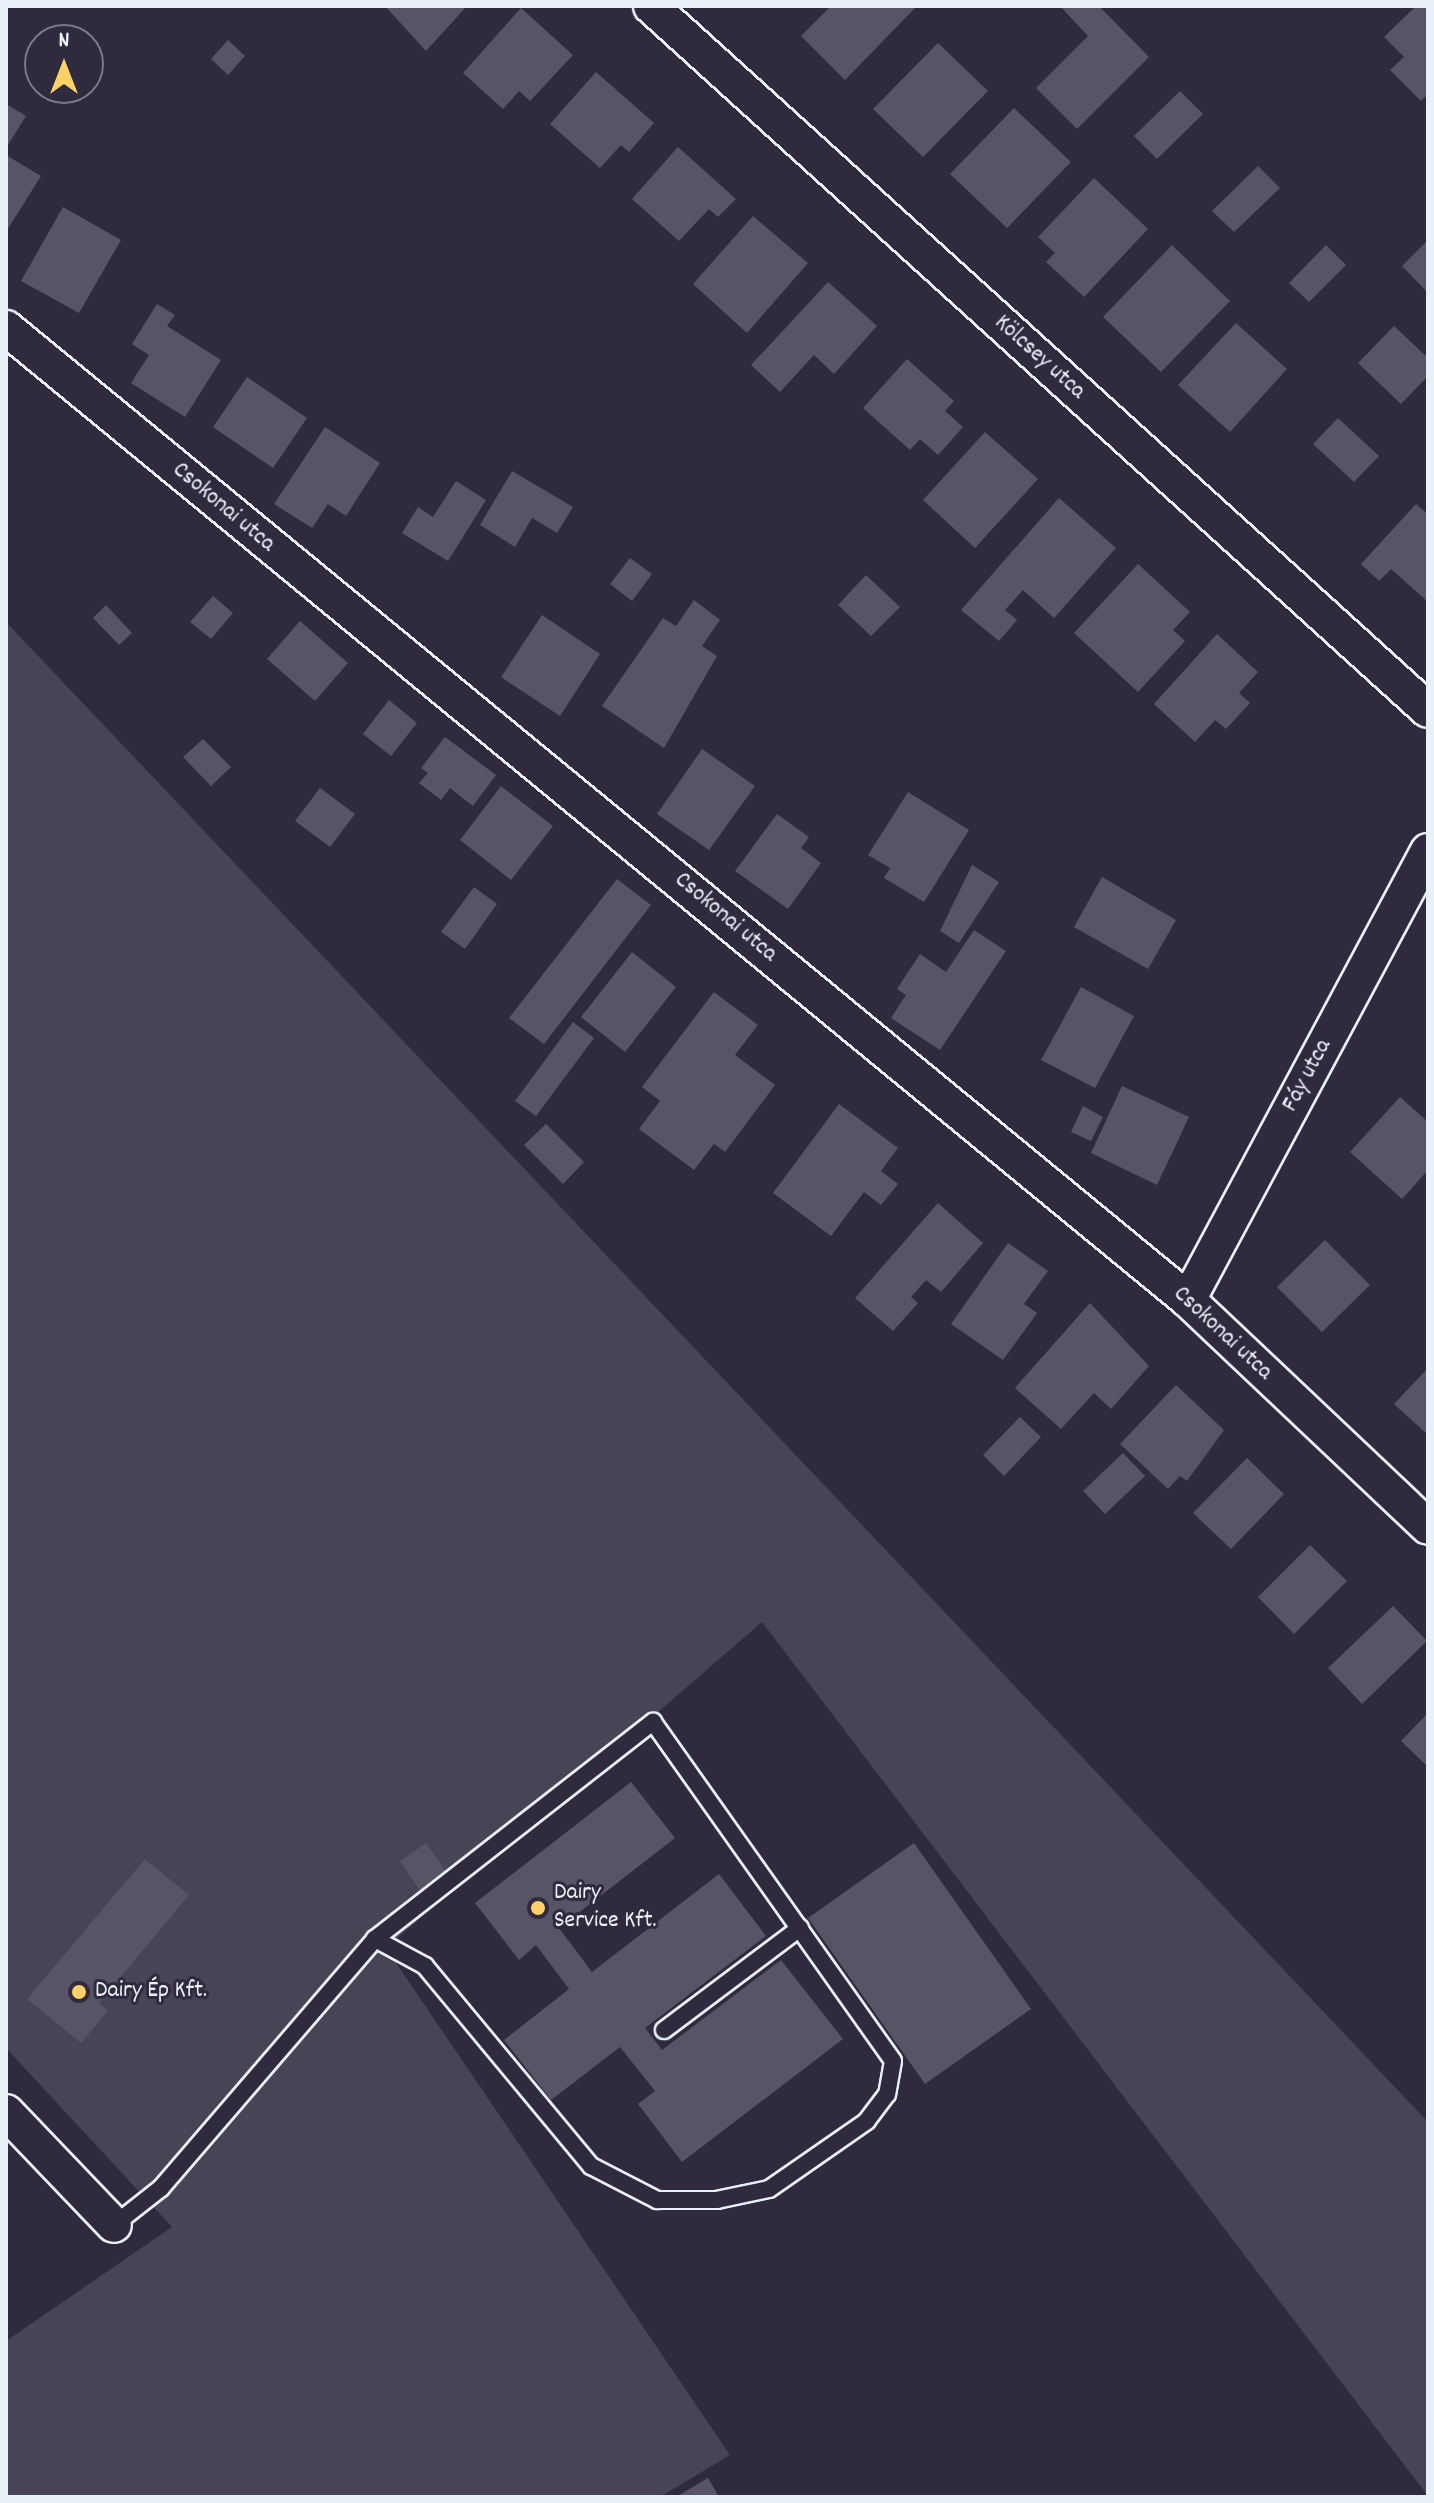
<!DOCTYPE html>
<html>
<head>
<meta charset="utf-8">
<style>
	body { margin:0 }
	#map { position:relative; width:1434px; height:2503px; overflow:hidden; background:#2f2a3d; font-family:Dekko,sans-serif }
	div>[style] { position:absolute }
	[style*='--x'] { left:calc(var(--x)*1px); top:calc(var(--y)*1px); width:calc(var(--w)*1px); rotate:calc(var(--a)*1deg) }
	.green>* { inset:0; background:#464455 }
	.building>* { inset:0; background:#575565 }
	.roads { filter:drop-shadow(2px 0 #e8f1f8) drop-shadow(-2px 0 #e8f1f8) drop-shadow(0 2px #e8f1f8) drop-shadow(0 -2px #e8f1f8) }
	.lane>* { height:16px; margin:-8px; padding:0 8px; transform-origin:8px; border-radius:8px; background:#2f2a3d }
	.street>* { height:34px; margin:-17px; padding:0 17px; transform-origin:17px; border-radius:17px; background:#2f2a3d }
	.dots>* { width:22px; height:22px; translate:-50% -50%; box-sizing:border-box; border:4px solid #2f2a3d; border-radius:50% }
	span { translate:-50% -50%; white-space:nowrap; text-align:center; line-height:1.15; -webkit-text-stroke:6px #2f2a3d; paint-order:stroke }
	.street-label { font-size:24px; color:#e8f1f8 }
	.poi-label { font-size:24px; color:#e8f1f8 }
	.left { translate:0 -50%; text-align:left }
	.frame { position:absolute; inset:0; border:8px solid #e8f1f8; pointer-events:none }
	.north { position:absolute; left:24px; top:24px; width:80px; height:80px; box-sizing:border-box; background:#2f2a3d; border:2px solid #797a88; border-radius:50%; rotate:0deg; font-size:22px; font-weight:700; line-height:32px; text-align:center; color:#e8f1f8 }
	.north::after { content:''; display:block; margin:auto; width:28px; height:36px; background:#ffd166; clip-path:polygon(50% 0,100% 100%,50% 72%,0 100%) }
</style>
</head>
<body>
<div id="map">
	<div class="green">
		<div style="clip-path:polygon(6px 622px,1428px 2122px,1428px 2496px,762px 1622px,386px 1948px,730px 2455px,660px 2497px,6px 2497px,6px 2341px,172px 2227px,6px 2048px)"></div>
	</div>
	<div class="building">
		<div style="clip-path:polygon(385px 6px,467px 6px,426px 51px)"></div>
		<div style="clip-path:polygon(831px 6px,917px 6px,845px 80px,801px 36px)"></div>
		<div style="clip-path:polygon(1060px 6px,1099px 6px,1149px 57px,1077px 129px,1036px 88px,1088px 36px)"></div>
		<div style="clip-path:polygon(1416px 6px,1428px 6px,1428px 94px,1421px 101px,1390px 70px,1404px 57px,1384px 37px)"></div>
		<div style="clip-path:polygon(521px 8px,573px 55px,530px 101px,519px 91px,503px 109px,463px 73px)"></div>
		<div style="clip-path:polygon(228px 40px,245px 56px,228px 75px,211px 59px)"></div>
		<div style="clip-path:polygon(938px 43px,988px 91px,923px 157px,873px 109px)"></div>
		<div style="clip-path:polygon(596px 72px,654px 123px,629px 152px,621px 145px,600px 168px,550px 124px)"></div>
		<div style="clip-path:polygon(1180px 91px,1203px 114px,1157px 159px,1134px 136px)"></div>
		<div style="clip-path:polygon(6px 104px,26px 116px,6px 148px)"></div>
		<div style="clip-path:polygon(1014px 108px,1071px 162px,1007px 228px,950px 174px)"></div>
		<div style="clip-path:polygon(678px 147px,736px 199px,718px 217px,709px 209px,679px 241px,632px 199px)"></div>
		<div style="clip-path:polygon(6px 155px,41px 176px,6px 232px)"></div>
		<div style="clip-path:polygon(1258px 166px,1280px 188px,1234px 232px,1212px 211px)"></div>
		<div style="clip-path:polygon(1094px 178px,1148px 229px,1084px 297px,1046px 262px,1055px 253px,1038px 237px)"></div>
		<div style="clip-path:polygon(63px 207px,121px 240px,79px 313px,21px 281px)"></div>
		<div style="clip-path:polygon(753px 216px,808px 263px,747px 333px,693px 284px)"></div>
		<div style="clip-path:polygon(1428px 240px,1428px 293px,1402px 266px)"></div>
		<div style="clip-path:polygon(1172px 245px,1230px 301px,1161px 372px,1103px 317px)"></div>
		<div style="clip-path:polygon(1326px 245px,1346px 265px,1309px 302px,1289px 283px)"></div>
		<div style="clip-path:polygon(828px 282px,877px 326px,834px 374px,814px 355px,780px 392px,751px 365px)"></div>
		<div style="clip-path:polygon(157px 304px,175px 315px,167px 326px,221px 360px,185px 417px,131px 383px,149px 355px,132px 344px)"></div>
		<div style="clip-path:polygon(1236px 323px,1287px 369px,1230px 432px,1178px 385px)"></div>
		<div style="clip-path:polygon(1394px 326px,1428px 358px,1428px 376px,1401px 404px,1358px 363px)"></div>
		<div style="clip-path:polygon(907px 359px,954px 401px,945px 411px,963px 427px,938px 455px,920px 439px,910px 450px,863px 408px)"></div>
		<div style="clip-path:polygon(247px 377px,307px 418px,273px 468px,213px 427px)"></div>
		<div style="clip-path:polygon(1338px 418px,1379px 456px,1354px 482px,1313px 444px)"></div>
		<div style="clip-path:polygon(325px 427px,380px 463px,346px 516px,328px 504px,312px 528px,274px 504px)"></div>
		<div style="clip-path:polygon(985px 432px,1038px 479px,975px 548px,923px 500px)"></div>
		<div style="clip-path:polygon(512px 471px,573px 507px,557px 533px,532px 518px,515px 547px,480px 525px)"></div>
		<div style="clip-path:polygon(456px 481px,486px 500px,448px 561px,402px 533px,418px 507px,433px 517px)"></div>
		<div style="clip-path:polygon(1059px 498px,1116px 548px,1054px 618px,1023px 590px,1005px 610px,1017px 620px,999px 641px,961px 610px)"></div>
		<div style="clip-path:polygon(1416px 504px,1428px 514px,1428px 602px,1391px 569px,1379px 581px,1361px 564px)"></div>
		<div style="clip-path:polygon(630px 558px,652px 574px,632px 601px,610px 584px)"></div>
		<div style="clip-path:polygon(1138px 564px,1190px 612px,1173px 630px,1185px 641px,1138px 692px,1074px 633px)"></div>
		<div style="clip-path:polygon(866px 575px,900px 607px,871px 636px,838px 605px)"></div>
		<div style="clip-path:polygon(213px 596px,233px 613px,211px 639px,190px 622px)"></div>
		<div style="clip-path:polygon(694px 600px,720px 620px,702px 646px,717px 656px,664px 748px,602px 706px,663px 618px,676px 626px)"></div>
		<div style="clip-path:polygon(106px 605px,132px 633px,119px 645px,93px 618px)"></div>
		<div style="clip-path:polygon(542px 615px,600px 654px,560px 716px,501px 677px)"></div>
		<div style="clip-path:polygon(300px 621px,348px 663px,315px 701px,267px 659px)"></div>
		<div style="clip-path:polygon(1217px 634px,1258px 672px,1239px 693px,1250px 703px,1226px 729px,1215px 720px,1195px 742px,1154px 704px)"></div>
		<div style="clip-path:polygon(389px 700px,417px 723px,391px 756px,363px 734px)"></div>
		<div style="clip-path:polygon(445px 737px,496px 775px,473px 806px,450px 788px,441px 800px,419px 783px,428px 773px,421px 768px)"></div>
		<div style="clip-path:polygon(203px 739px,231px 767px,211px 786px,183px 757px)"></div>
		<div style="clip-path:polygon(702px 749px,755px 786px,709px 850px,657px 814px)"></div>
		<div style="clip-path:polygon(501px 786px,553px 826px,511px 880px,460px 840px)"></div>
		<div style="clip-path:polygon(320px 788px,355px 814px,330px 847px,295px 821px)"></div>
		<div style="clip-path:polygon(908px 792px,969px 830px,924px 902px,884px 878px,890px 868px,868px 855px)"></div>
		<div style="clip-path:polygon(777px 814px,809px 837px,801px 848px,821px 863px,788px 909px,735px 871px)"></div>
		<div style="clip-path:polygon(972px 865px,999px 882px,959px 943px,940px 931px)"></div>
		<div style="clip-path:polygon(1102px 877px,1176px 920px,1148px 969px,1074px 927px)"></div>
		<div style="clip-path:polygon(617px 879px,651px 905px,544px 1044px,509px 1018px)"></div>
		<div style="clip-path:polygon(474px 887px,497px 904px,465px 949px,441px 932px)"></div>
		<div style="clip-path:polygon(974px 930px,1006px 951px,940px 1050px,891px 1018px,906px 995px,897px 989px,920px 954px,946px 972px)"></div>
		<div style="clip-path:polygon(632px 952px,676px 987px,625px 1052px,581px 1017px)"></div>
		<div style="clip-path:polygon(1081px 987px,1134px 1016px,1095px 1088px,1041px 1060px)"></div>
		<div style="clip-path:polygon(714px 992px,758px 1025px,735px 1055px,775px 1085px,725px 1152px,714px 1144px,694px 1170px,639px 1129px,660px 1101px,642px 1087px)"></div>
		<div style="clip-path:polygon(573px 1022px,594px 1038px,536px 1116px,515px 1101px)"></div>
		<div style="clip-path:polygon(1122px 1086px,1189px 1117px,1157px 1185px,1091px 1153px)"></div>
		<div style="clip-path:polygon(1400px 1097px,1428px 1122px,1428px 1170px,1402px 1199px,1350px 1152px)"></div>
		<div style="clip-path:polygon(839px 1104px,898px 1148px,881px 1171px,898px 1184px,881px 1205px,864px 1192px,831px 1236px,773px 1193px)"></div>
		<div style="clip-path:polygon(1083px 1106px,1103px 1117px,1091px 1141px,1071px 1132px)"></div>
		<div style="clip-path:polygon(546px 1124px,584px 1162px,563px 1184px,524px 1145px)"></div>
		<div style="clip-path:polygon(938px 1203px,983px 1243px,941px 1292px,926px 1280px,911px 1297px,918px 1303px,893px 1331px,855px 1298px)"></div>
		<div style="clip-path:polygon(1325px 1240px,1370px 1285px,1322px 1332px,1277px 1287px)"></div>
		<div style="clip-path:polygon(1008px 1243px,1048px 1271px,1024px 1304px,1037px 1313px,1003px 1360px,951px 1324px)"></div>
		<div style="clip-path:polygon(1090px 1303px,1149px 1366px,1111px 1409px,1094px 1393px,1061px 1429px,1015px 1388px)"></div>
		<div style="clip-path:polygon(1428px 1368px,1428px 1435px,1394px 1404px)"></div>
		<div style="clip-path:polygon(1176px 1385px,1224px 1430px,1187px 1481px,1180px 1476px,1168px 1489px,1120px 1444px)"></div>
		<div style="clip-path:polygon(1020px 1417px,1041px 1437px,1004px 1476px,983px 1455px)"></div>
		<div style="clip-path:polygon(1123px 1453px,1145px 1476px,1105px 1514px,1083px 1491px)"></div>
		<div style="clip-path:polygon(1247px 1458px,1284px 1494px,1231px 1549px,1193px 1513px)"></div>
		<div style="clip-path:polygon(1310px 1545px,1347px 1581px,1294px 1634px,1258px 1597px)"></div>
		<div style="clip-path:polygon(1393px 1606px,1427px 1641px,1362px 1704px,1328px 1668px)"></div>
		<div style="clip-path:polygon(1428px 1713px,1428px 1767px,1401px 1741px)"></div>
		<div style="clip-path:polygon(631px 1782px,675px 1838px,559px 1928px,592px 1972px,719px 1874px,766px 1936px,645px 2028px,662px 2050px,781px 1960px,843px 2039px,682px 2162px,638px 2104px,655px 2091px,620px 2047px,551px 2100px,504px 2040px,569px 1989px,536px 1945px,519px 1960px,475px 1903px)"></div>
		<div style="clip-path:polygon(426px 1843px,447px 1873px,421px 1892px,400px 1861px)"></div>
		<div style="clip-path:polygon(914px 1843px,1031px 2009px,925px 2084px,808px 1918px)"></div>
		<div style="clip-path:polygon(145px 1859px,189px 1895px,99px 2003px,108px 2011px,81px 2043px,27px 1999px)"></div>
		<div style="clip-path:polygon(708px 2478px,719px 2497px,676px 2497px)"></div>
	</div>
	<div class="roads">
		<div class="lane">
			<div style="--x:664;--y:2030;--w:170;--a:-36.9"></div>
			<div style="--x:114;--y:2225;--w:60;--a:-38.2"></div>
			<div style="--x:161;--y:2188;--w:328;--a:-49.3"></div>
			<div style="--x:375;--y:1939;--w:353;--a:-38"></div>
			<div style="--x:653;--y:1722;--w:415;--a:54.7"></div>
			<div style="--x:893;--y:2061;--w:34;--a:100"></div>
			<div style="--x:887;--y:2094;--w:34;--a:127"></div>
			<div style="--x:867;--y:2121;--w:119;--a:145.2"></div>
			<div style="--x:769;--y:2189;--w:53;--a:168.1"></div>
			<div style="--x:717;--y:2200;--w:60;--a:180"></div>
			<div style="--x:657;--y:2200;--w:74;--a:-152.7"></div>
			<div style="--x:591;--y:2166;--w:260;--a:-129.7"></div>
			<div style="--x:425;--y:1966;--w:57;--a:-151.6"></div>
		</div>
		<div class="street">
			<div style="--x:651;--y:6;--w:1048;--a:42.18"></div>
			<div style="--x:6;--y:328;--w:1530;--a:39.43"></div>
			<div style="--x:1188;--y:1300;--w:330;--a:43.4"></div>
			<div style="--x:1188;--y:1300;--w:509;--a:-61.87"></div>
			<div style="--x:6;--y:2112;--w:156;--a:46.3"></div>
		</div>
	</div>
	<div class="dots">
		<div style="left:538px;top:1908px;background:#ffd166"></div>
		<div style="left:79px;top:1992px;background:#ffd166"></div>
	</div>
	<div class="street-label">
		<span style="left:1039px;top:358px;rotate:42deg">Kölcsey utca</span>
		<span style="left:223px;top:508px;rotate:40deg">Csokonai utca</span>
		<span style="left:725px;top:918px;rotate:40deg">Csokonai utca</span>
		<span style="left:1308px;top:1076px;rotate:-62deg">Fáy utca</span>
		<span style="left:1222px;top:1334px;rotate:43deg">Csokonai utca</span>
	</div>
	<div class="poi-label">
		<span class="left" style="left:554px;top:1908px">Dairy<br>Service Kft.</span>
		<span class="left" style="left:95px;top:1992px">Dairy Ép Kft.</span>
	</div>
	<div class="frame"></div>
	<div class="north">N</div>
</div>
</body>
</html>
